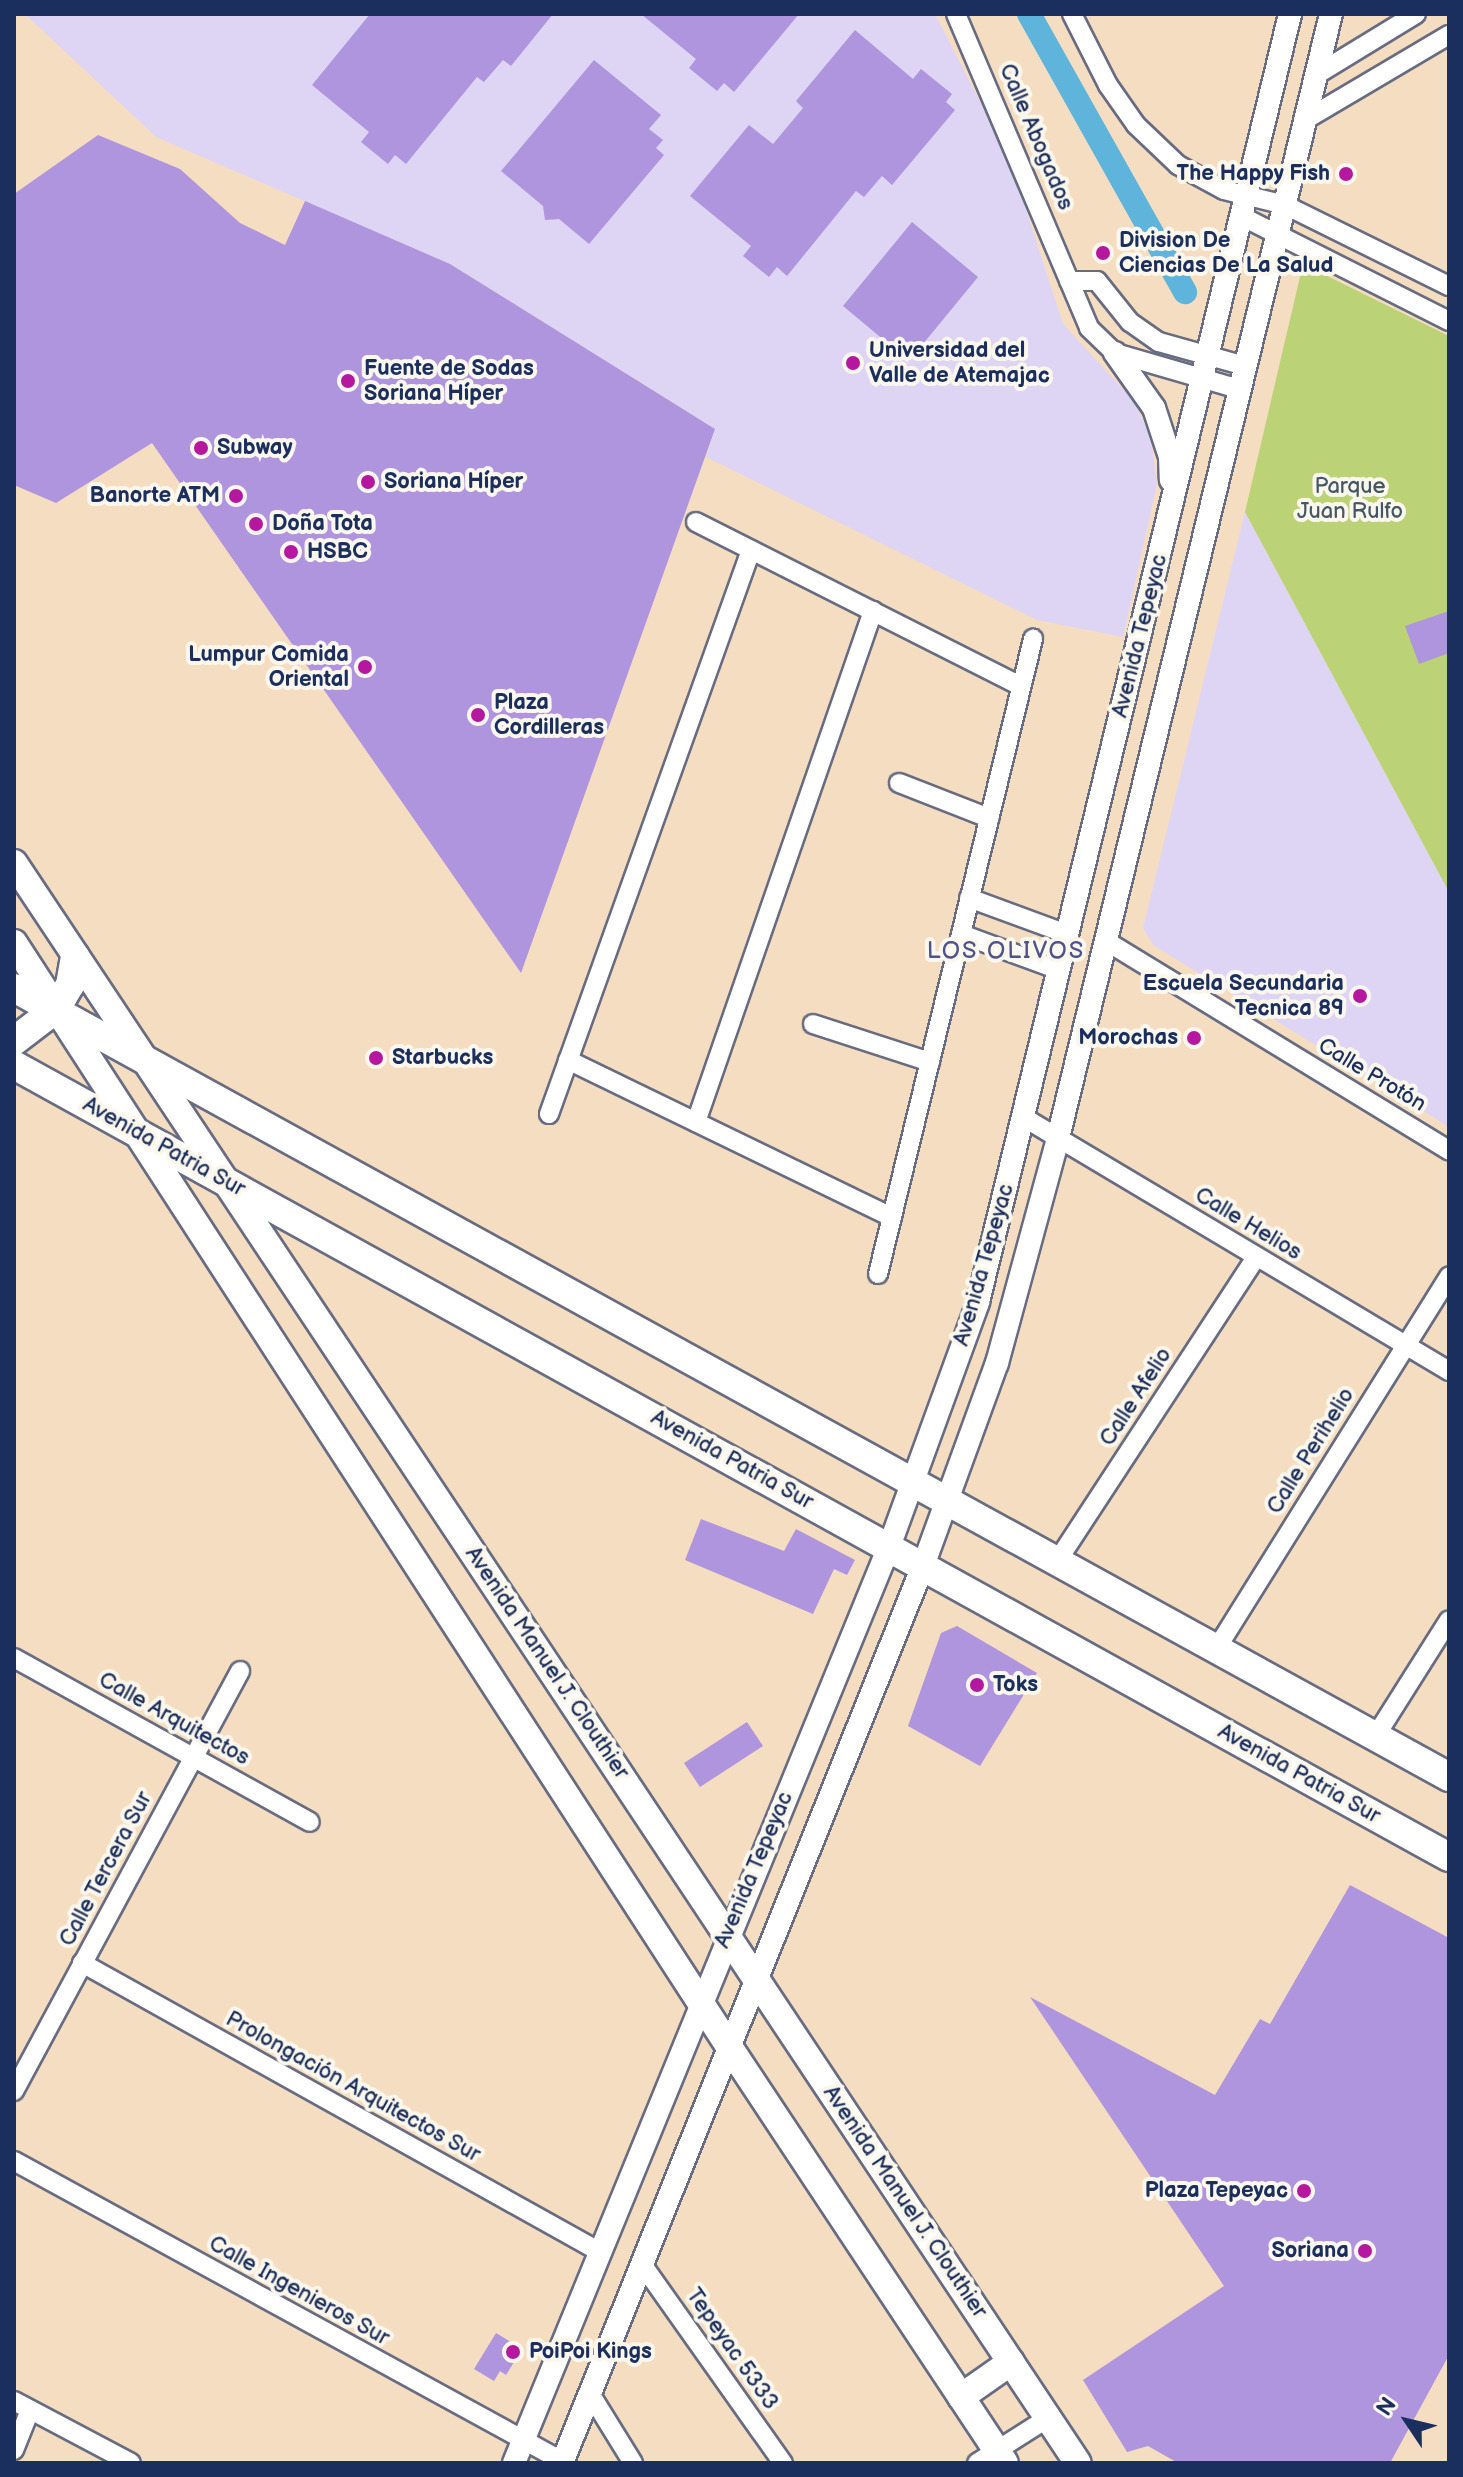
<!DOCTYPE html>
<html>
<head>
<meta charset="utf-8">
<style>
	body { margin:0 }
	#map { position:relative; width:1463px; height:2477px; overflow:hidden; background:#f5ddc1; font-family:"Balsamiq Sans",sans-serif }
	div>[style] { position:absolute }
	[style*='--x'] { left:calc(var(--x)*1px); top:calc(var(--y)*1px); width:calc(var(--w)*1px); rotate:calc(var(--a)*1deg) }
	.built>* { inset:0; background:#ded5f5 }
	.green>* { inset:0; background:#bbd276 }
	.canal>* { height:24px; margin:-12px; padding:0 12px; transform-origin:12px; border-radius:12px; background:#5eb4db }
	.building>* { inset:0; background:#ae95de }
	.roads { filter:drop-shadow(2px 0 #676c81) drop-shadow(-2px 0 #676c81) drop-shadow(0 2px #676c81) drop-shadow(0 -2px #676c81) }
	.minor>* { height:18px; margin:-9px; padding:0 9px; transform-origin:9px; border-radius:9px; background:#fff }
	.tertiary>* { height:22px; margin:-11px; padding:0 11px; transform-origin:11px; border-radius:11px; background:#fff }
	.secondary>* { height:26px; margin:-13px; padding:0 13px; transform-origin:13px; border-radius:13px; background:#fff }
	.primary>* { height:28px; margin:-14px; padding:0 14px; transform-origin:14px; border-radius:14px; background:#fff }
	.dots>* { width:22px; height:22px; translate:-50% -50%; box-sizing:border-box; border:4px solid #fbf7ec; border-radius:50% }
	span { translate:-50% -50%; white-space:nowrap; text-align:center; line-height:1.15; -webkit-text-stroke:8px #fbf7ec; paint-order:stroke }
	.street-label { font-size:22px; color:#1b2f5e }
	.poi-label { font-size:22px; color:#1b2f5e; font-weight:700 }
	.right { translate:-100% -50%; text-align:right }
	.left { translate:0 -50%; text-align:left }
	.park-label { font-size:22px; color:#435864 }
	.neighbourhood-label { font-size:24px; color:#4e538b; letter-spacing:2px }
	.frame { position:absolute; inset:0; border:16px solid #1b2f5e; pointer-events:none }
	.north { position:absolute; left:1367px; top:2381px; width:80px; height:80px; -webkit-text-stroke:6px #fbf7ec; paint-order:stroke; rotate:305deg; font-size:22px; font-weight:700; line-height:32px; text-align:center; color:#1b2f5e }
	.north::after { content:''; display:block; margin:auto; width:28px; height:36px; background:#1b2f5e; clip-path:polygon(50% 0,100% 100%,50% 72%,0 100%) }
</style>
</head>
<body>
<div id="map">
	<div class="built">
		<div style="clip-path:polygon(25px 14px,935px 14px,1010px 160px,1063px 324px,1134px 401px,1151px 439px,1157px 484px,1123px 637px,1037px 620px,706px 457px,715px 429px,450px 264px,156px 137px)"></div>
		<div style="clip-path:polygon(1245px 512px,1449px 892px,1449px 1127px,1153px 945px,1143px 928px)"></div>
	</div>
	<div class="green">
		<div style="clip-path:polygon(1303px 264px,1449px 336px,1449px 892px,1245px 512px)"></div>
	</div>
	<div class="canal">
		<div style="--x:1029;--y:14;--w:319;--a:60.7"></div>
	</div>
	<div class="building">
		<div style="clip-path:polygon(370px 14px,553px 14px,511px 66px,503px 60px,484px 82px,477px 77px,406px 164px,395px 155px,388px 164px,361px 142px,369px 132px,312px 85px)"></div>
		<div style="clip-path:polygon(641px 14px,799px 14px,734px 92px,724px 83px,717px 91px,689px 68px,696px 59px)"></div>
		<div style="clip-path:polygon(855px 30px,913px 79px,921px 69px,952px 94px,946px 102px,955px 110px,892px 185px,882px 176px,864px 197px,856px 191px,787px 276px,777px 267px,769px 277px,743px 256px,751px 246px,690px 196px,749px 125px,773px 144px,803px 108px,796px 101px)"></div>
		<div style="clip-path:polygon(594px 60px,661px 115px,649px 129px,663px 140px,656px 148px,664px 155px,589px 244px,559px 219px,545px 220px,543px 206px,501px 171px)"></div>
		<div style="clip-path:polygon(98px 135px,180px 169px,240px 223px,285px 245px,305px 201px,450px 264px,715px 429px,521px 973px,152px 443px,56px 503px,14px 485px,14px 194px)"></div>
		<div style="clip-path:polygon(912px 222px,978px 277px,909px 361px,843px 306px)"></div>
		<div style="clip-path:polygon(1449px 611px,1449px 653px,1419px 664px,1405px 626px)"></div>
		<div style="clip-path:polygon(701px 1519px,784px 1551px,796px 1529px,855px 1560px,847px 1575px,834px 1569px,813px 1614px,685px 1560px)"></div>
		<div style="clip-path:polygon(957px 1626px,1037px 1673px,980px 1766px,908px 1726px,941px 1633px)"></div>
		<div style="clip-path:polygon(747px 1722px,763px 1746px,700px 1787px,684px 1763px)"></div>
		<div style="clip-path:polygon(1350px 1885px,1449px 1938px,1449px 2355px,1390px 2463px,1178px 2463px,1148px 2446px,1127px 2452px,1083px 2380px,1224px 2286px,1030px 1997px,1215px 2095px,1260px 2019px,1270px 2024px)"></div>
		<div style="clip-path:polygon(496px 2333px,522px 2349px,506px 2375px,500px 2371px,494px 2381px,474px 2369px)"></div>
	</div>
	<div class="roads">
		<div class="minor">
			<div style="--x:956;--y:14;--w:341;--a:67"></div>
			<div style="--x:1089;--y:328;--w:36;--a:44"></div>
			<div style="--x:1115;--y:353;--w:129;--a:16.2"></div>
			<div style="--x:1072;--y:14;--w:80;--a:63.1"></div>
			<div style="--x:1108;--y:85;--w:49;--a:55"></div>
			<div style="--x:1136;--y:125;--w:58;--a:43.6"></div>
			<div style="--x:1178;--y:165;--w:52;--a:28.5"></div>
			<div style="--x:1224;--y:190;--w:63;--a:13.8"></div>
			<div style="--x:1285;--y:205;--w:183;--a:26.3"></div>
			<div style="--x:1316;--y:75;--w:117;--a:-31.4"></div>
			<div style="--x:1305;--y:120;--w:167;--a:-30.6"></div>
			<div style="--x:1241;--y:216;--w:233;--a:26.8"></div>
			<div style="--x:1069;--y:281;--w:28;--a:0"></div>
			<div style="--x:1097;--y:281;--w:53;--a:51.2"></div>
			<div style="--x:1130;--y:322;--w:35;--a:35"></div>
			<div style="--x:1159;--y:342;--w:89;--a:15.6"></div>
			<div style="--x:696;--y:522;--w:364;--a:26.8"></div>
			<div style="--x:899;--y:783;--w:97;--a:21.3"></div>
			<div style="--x:969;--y:898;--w:104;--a:20.2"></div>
			<div style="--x:961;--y:934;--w:104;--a:20.2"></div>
			<div style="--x:1106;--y:941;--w:402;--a:31.4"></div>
			<div style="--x:813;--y:1024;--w:123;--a:18"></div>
			<div style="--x:568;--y:1060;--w:360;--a:25.9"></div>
			<div style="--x:549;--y:1114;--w:599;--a:-70.29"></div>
			<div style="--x:1023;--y:1117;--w:496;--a:30.8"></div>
			<div style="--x:696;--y:1122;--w:541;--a:-70.89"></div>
			<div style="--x:878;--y:1274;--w:654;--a:-76.28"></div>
			<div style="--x:1056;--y:1563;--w:366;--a:-56.8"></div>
			<div style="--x:1215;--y:1651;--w:442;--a:-58"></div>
			<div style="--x:14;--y:1658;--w:338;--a:29"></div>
			<div style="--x:1375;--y:1737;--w:138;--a:-57.7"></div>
			<div style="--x:82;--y:1963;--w:593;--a:29.16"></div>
			<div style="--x:14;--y:2091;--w:477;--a:-61.7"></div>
			<div style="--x:14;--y:2161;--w:625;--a:28.7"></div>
			<div style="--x:642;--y:2264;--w:244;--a:54.7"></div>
			<div style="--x:591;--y:2395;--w:80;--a:58.3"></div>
			<div style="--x:14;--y:2401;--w:132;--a:27.9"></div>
			<div style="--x:14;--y:2450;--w:43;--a:-68.2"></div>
			<div style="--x:977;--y:2463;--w:84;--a:-32.4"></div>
		</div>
		<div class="tertiary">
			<div style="--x:1115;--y:353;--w:67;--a:54.7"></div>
			<div style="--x:1154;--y:408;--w:52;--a:71.9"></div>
			<div style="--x:1170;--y:457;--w:23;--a:88"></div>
			<div style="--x:514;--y:2463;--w:990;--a:-67.74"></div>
			<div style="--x:889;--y:1547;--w:261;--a:-70"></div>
			<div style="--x:978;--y:1302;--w:1325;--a:-76.38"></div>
			<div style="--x:562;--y:2463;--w:967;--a:-68.08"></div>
			<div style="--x:923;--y:1566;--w:216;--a:-70"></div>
			<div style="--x:997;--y:1363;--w:233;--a:-74.8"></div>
			<div style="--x:1058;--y:1138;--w:1157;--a:-76.35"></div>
		</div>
		<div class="secondary">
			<div style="--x:14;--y:863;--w:1921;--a:56.38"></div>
			<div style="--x:14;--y:943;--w:1313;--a:57.06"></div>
			<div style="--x:728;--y:2045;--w:501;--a:56.47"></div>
			<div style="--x:961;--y:2397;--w:61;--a:-35"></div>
		</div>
		<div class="primary">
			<div style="--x:14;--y:988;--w:1638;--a:28.8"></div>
			<div style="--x:14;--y:1041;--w:53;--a:-37.3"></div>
			<div style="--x:56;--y:1009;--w:28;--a:-60"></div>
			<div style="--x:70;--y:985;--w:29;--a:-80"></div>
			<div style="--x:14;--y:1065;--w:1639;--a:28.9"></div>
		</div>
	</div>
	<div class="dots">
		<div style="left:1346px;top:174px;background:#b5179e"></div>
		<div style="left:1103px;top:253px;background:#b5179e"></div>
		<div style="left:853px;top:363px;background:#b5179e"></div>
		<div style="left:348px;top:381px;background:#b5179e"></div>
		<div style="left:201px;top:448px;background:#b5179e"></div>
		<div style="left:368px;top:482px;background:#b5179e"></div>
		<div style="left:236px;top:496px;background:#b5179e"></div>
		<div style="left:256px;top:524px;background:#b5179e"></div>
		<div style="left:291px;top:552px;background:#b5179e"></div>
		<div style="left:365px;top:667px;background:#b5179e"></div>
		<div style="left:478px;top:715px;background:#b5179e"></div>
		<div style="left:1360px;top:996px;background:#b5179e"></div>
		<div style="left:1194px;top:1038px;background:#b5179e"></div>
		<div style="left:376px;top:1058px;background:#b5179e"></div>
		<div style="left:977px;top:1685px;background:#b5179e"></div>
		<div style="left:1304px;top:2191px;background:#b5179e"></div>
		<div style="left:1365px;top:2251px;background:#b5179e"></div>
		<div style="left:513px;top:2352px;background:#b5179e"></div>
	</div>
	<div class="street-label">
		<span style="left:1036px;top:137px;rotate:67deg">Calle Abogados</span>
		<span style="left:1140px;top:636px;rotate:-76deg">Avenida Tepeyac</span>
		<span style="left:1372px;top:1075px;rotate:31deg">Calle Protón</span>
		<span style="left:164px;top:1147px;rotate:29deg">Avenida Patria Sur</span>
		<span style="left:1248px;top:1224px;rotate:31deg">Calle Helios</span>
		<span style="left:984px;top:1265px;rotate:-74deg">Avenida Tepeyac</span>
		<span style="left:1136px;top:1397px;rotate:-57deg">Calle Afelio</span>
		<span style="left:1311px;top:1451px;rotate:-58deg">Calle Perihelio</span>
		<span style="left:732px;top:1460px;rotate:29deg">Avenida Patria Sur</span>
		<span style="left:547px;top:1663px;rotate:56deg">Avenida Manuel J. Clouthier</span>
		<span style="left:174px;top:1719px;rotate:29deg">Calle Arquitectos</span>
		<span style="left:1299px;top:1774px;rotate:29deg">Avenida Patria Sur</span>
		<span style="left:106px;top:1869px;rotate:-62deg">Calle Tercera Sur</span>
		<span style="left:754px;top:1870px;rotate:-67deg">Avenida Tepeyac</span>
		<span style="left:353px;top:2087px;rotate:29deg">Prolongación Arquitectos Sur</span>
		<span style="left:905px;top:2202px;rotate:56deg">Avenida Manuel J. Clouthier</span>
		<span style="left:299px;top:2291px;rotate:29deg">Calle Ingenieros Sur</span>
		<span style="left:732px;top:2349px;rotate:55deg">Tepeyac 5333</span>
	</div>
	<div class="poi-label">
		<span class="right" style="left:1330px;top:174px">The Happy Fish</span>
		<span class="left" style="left:1119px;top:253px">Division De<br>Ciencias De La Salud</span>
		<span class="left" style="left:869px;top:363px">Universidad del<br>Valle de Atemajac</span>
		<span class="left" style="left:364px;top:381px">Fuente de Sodas<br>Soriana Híper</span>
		<span class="left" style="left:217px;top:448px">Subway</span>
		<span class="left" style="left:384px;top:482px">Soriana Híper</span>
		<span class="right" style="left:220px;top:496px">Banorte ATM</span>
		<span class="left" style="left:272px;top:524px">Doña Tota</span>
		<span class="left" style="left:307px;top:552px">HSBC</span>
		<span class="right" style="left:349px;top:667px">Lumpur Comida<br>Oriental</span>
		<span class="left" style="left:494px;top:715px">Plaza<br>Cordilleras</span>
		<span class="right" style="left:1344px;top:996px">Escuela Secundaria<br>Tecnica 89</span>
		<span class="right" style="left:1178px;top:1038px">Morochas</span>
		<span class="left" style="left:392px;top:1058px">Starbucks</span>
		<span class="left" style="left:993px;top:1685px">Toks</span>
		<span class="right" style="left:1288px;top:2191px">Plaza Tepeyac</span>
		<span class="right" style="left:1349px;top:2251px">Soriana</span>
		<span class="left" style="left:529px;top:2352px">PoiPoi Kings</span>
	</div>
	<div class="park-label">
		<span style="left:1350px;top:499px">Parque<br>Juan Rulfo</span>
	</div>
	<div class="neighbourhood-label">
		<span style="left:1006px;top:951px">LOS OLIVOS</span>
	</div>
	<div class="frame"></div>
	<div class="north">N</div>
</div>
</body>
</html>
